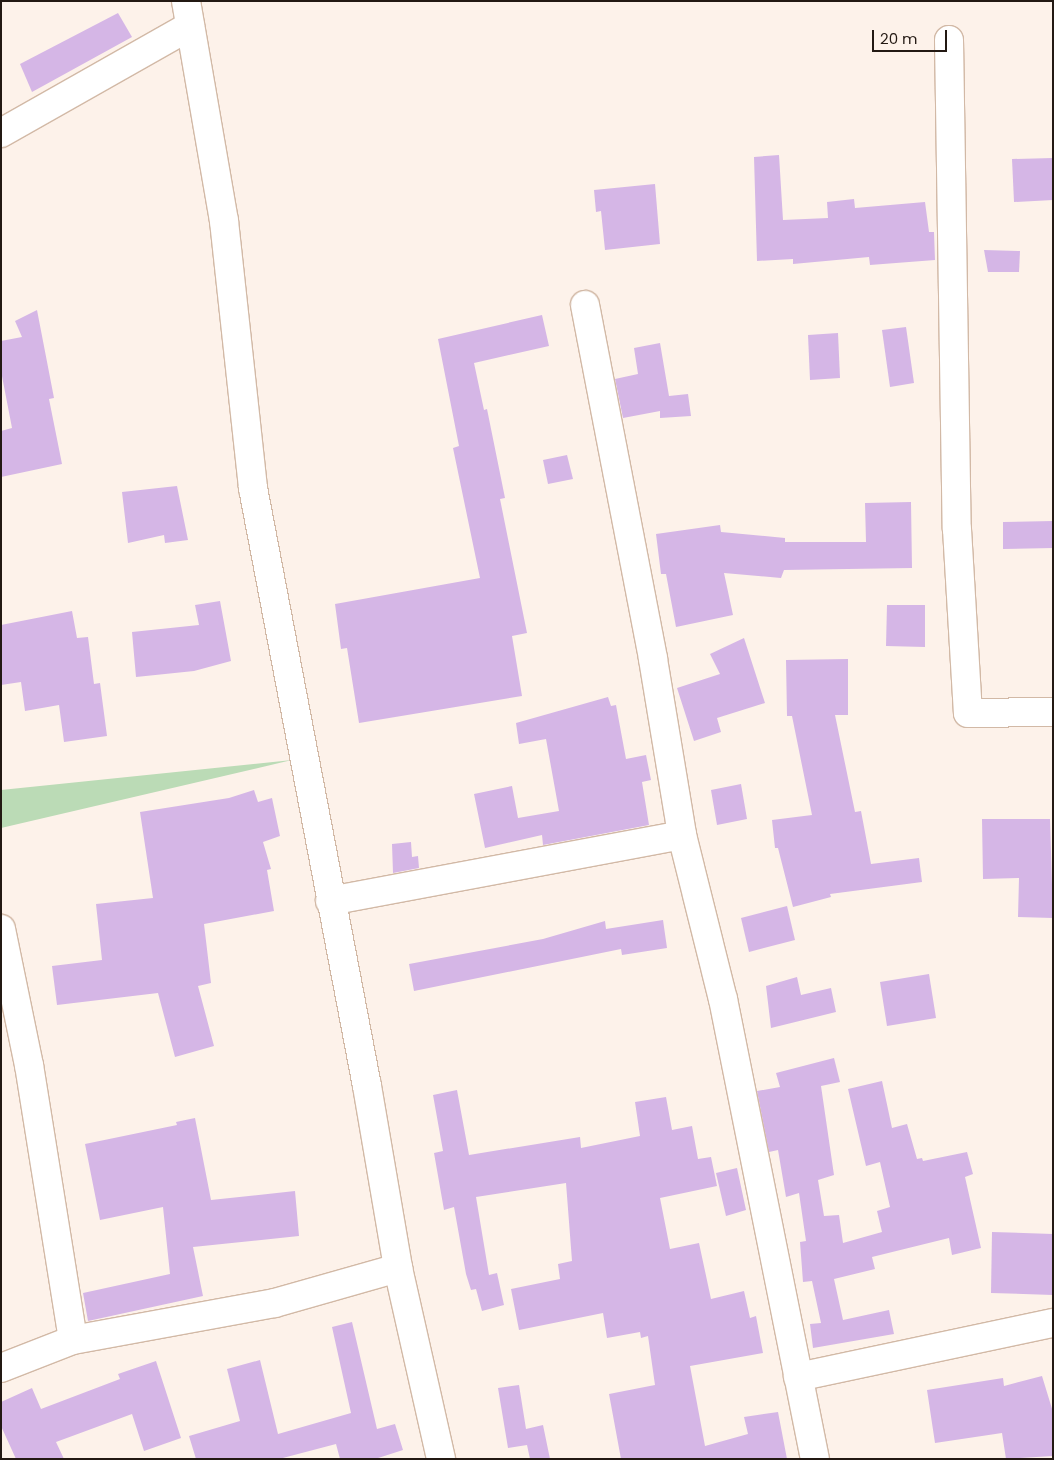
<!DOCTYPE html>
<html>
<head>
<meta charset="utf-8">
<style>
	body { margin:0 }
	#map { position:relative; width:1054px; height:1460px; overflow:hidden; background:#fdf2ea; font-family:Poppins,sans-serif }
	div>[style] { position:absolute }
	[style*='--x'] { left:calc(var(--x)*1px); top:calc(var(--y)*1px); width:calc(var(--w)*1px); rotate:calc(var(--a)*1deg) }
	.green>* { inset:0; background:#bbdbb6 }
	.building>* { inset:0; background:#d5b6e6 }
	.roads { filter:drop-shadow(1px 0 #d2b9a6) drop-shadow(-1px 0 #d2b9a6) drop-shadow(0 1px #d2b9a6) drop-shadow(0 -1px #d2b9a6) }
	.street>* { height:28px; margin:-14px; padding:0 14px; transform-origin:14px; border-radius:14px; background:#fff }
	span { translate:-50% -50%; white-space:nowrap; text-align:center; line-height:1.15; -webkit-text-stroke:4.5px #fdf2ea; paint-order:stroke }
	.frame { position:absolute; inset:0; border:2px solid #231913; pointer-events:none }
	.scale { position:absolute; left:872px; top:30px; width:75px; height:22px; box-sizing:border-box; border:2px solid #231913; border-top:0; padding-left:6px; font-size:15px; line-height:18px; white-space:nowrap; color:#231913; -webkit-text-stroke:4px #fdf2ea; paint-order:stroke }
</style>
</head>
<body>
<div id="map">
	<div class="green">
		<div style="clip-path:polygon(292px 760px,1px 828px,1px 790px)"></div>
	</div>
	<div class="building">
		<div style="clip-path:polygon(118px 13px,132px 37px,32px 92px,20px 64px)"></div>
		<div style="clip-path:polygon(779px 155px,783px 220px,828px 218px,827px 202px,854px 199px,855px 208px,925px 202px,929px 232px,934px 232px,935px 260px,870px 265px,869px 257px,793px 264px,793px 259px,757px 261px,754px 157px)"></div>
		<div style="clip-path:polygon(1053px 158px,1053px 200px,1014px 202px,1012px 159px)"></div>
		<div style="clip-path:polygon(655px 184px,660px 244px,605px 250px,601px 211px,596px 212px,594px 190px)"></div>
		<div style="clip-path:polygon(984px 250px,1020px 251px,1019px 272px,988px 272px)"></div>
		<div style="clip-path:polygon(37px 310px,54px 398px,49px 399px,62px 464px,1px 477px,1px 431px,12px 428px,1px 371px,1px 341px,22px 337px,15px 321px)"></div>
		<div style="clip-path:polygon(542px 315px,549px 346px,474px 363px,484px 410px,487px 409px,505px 498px,500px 499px,527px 633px,512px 636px,522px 696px,359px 723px,347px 648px,341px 649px,335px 604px,480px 578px,453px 448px,459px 446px,438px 339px)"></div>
		<div style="clip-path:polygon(906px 327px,914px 383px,890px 387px,882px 330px)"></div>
		<div style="clip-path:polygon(838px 333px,840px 378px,810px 380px,808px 335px)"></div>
		<div style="clip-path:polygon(660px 343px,669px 396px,688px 394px,691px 416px,660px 418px,660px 411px,623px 418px,615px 379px,638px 374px,634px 348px)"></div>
		<div style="clip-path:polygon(567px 455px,573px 479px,548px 484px,543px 460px)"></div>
		<div style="clip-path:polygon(177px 486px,188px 540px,165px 543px,164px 535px,128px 543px,122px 492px)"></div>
		<div style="clip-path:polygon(911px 502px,912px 568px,784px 570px,781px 578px,724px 573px,733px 615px,676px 627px,666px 574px,661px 574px,656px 534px,720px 525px,721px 532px,785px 538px,785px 542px,866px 542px,865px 503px)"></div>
		<div style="clip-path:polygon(1053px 521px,1053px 548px,1003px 549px,1003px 522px)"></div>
		<div style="clip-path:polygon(220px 601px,231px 661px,194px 671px,136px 677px,132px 632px,199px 625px,195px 605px)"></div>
		<div style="clip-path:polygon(887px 605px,925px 605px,925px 647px,886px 646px)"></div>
		<div style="clip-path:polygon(72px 611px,77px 638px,88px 637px,94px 684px,100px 683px,107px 736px,64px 742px,59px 705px,25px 711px,21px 682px,1px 685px,1px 625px)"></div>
		<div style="clip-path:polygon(744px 638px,765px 703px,717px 718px,721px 732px,694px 741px,677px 688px,720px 674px,710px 654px)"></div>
		<div style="clip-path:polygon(848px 659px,848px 715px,835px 715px,855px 812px,861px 811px,871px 864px,919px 858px,922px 882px,830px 894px,831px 897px,793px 907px,778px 848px,775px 848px,772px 820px,812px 815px,792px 716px,787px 716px,786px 660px)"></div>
		<div style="clip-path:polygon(608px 697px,611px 706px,616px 705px,626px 759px,646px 755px,651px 780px,642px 782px,649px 825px,543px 845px,542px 835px,485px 848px,474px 794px,512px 786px,518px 818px,559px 811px,546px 739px,519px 744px,516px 723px)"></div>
		<div style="clip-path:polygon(741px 784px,747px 819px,717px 825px,711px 790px)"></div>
		<div style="clip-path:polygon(254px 790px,258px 802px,272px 798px,280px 836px,263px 842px,271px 869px,267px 870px,274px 911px,204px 924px,211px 983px,198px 986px,214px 1046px,175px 1057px,158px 993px,57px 1005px,52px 966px,102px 960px,96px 904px,153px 898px,140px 812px,229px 798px)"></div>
		<div style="clip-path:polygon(982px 819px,1050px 819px,1053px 918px,1018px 917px,1019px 878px,983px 879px)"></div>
		<div style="clip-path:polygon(411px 842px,412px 857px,418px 856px,419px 868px,393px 873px,392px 844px)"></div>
		<div style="clip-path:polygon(787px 906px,795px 940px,749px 952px,741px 918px)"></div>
		<div style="clip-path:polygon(663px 920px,667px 948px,622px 955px,621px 949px,414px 991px,409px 964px,543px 939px,605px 921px,606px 929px)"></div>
		<div style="clip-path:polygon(929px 974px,936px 1018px,887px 1026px,880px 982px)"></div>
		<div style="clip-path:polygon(797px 977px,801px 995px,831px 988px,836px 1012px,771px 1028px,766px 986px)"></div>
		<div style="clip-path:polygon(834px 1058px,840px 1082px,821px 1086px,834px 1175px,818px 1180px,824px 1216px,839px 1215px,843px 1243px,882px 1232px,877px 1211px,890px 1207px,880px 1162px,866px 1166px,848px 1089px,882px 1081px,892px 1128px,907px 1124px,917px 1159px,922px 1158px,923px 1161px,967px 1152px,973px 1174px,965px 1177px,981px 1248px,952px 1255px,949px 1238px,872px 1257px,875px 1269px,834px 1279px,843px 1320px,889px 1310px,894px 1334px,813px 1348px,810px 1324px,821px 1323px,812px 1281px,803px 1282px,800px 1242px,806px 1241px,799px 1193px,786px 1197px,778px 1150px,769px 1152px,757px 1091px,780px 1087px,776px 1073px)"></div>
		<div style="clip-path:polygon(457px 1090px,469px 1155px,580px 1137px,581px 1148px,640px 1136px,635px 1102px,666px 1097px,672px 1130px,692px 1126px,698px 1159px,711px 1157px,717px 1186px,660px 1198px,670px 1249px,699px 1243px,711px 1299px,744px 1291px,750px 1318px,756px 1316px,763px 1353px,690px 1366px,705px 1446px,748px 1434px,744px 1417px,778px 1412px,787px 1459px,621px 1459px,609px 1394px,655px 1385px,648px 1336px,641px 1338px,640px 1332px,607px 1338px,603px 1313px,519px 1330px,511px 1289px,560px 1279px,558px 1264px,572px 1261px,566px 1183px,476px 1197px,489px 1275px,497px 1273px,504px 1305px,482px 1311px,476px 1289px,471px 1290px,466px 1274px,454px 1207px,444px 1210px,434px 1153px,443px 1151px,433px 1095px)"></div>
		<div style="clip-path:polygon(195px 1118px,211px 1200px,295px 1191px,299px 1236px,193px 1247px,203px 1296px,88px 1321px,83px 1293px,170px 1274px,163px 1207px,100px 1220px,85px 1144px,177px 1125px,176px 1122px)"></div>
		<div style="clip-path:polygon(737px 1168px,746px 1210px,726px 1216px,716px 1173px)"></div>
		<div style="clip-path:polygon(992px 1232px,1053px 1234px,1053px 1295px,991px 1293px)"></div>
		<div style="clip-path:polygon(352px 1322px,377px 1429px,395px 1424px,403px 1450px,375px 1459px,340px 1459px,336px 1444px,279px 1459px,196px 1459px,189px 1436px,240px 1421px,227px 1369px,260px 1360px,278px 1434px,351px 1413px,332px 1327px)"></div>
		<div style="clip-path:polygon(156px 1361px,181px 1438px,144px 1451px,132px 1414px,56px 1442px,64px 1459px,16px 1459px,1px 1426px,1px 1402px,32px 1388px,41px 1409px,120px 1379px,118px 1374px)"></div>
		<div style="clip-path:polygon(1042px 1376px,1053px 1412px,1053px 1456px,1006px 1459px,1002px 1433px,935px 1443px,927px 1390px,1003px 1378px,1004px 1386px)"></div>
		<div style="clip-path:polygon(519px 1385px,526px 1429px,543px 1425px,550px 1459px,530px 1459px,527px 1445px,508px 1448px,498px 1388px)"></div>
	</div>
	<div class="roads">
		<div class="street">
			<div style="--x:186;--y:1;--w:223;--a:80.2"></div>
			<div style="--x:224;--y:221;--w:269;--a:83.8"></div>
			<div style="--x:253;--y:488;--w:609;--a:79.21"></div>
			<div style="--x:367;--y:1086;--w:185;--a:80.3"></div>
			<div style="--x:398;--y:1268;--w:196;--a:77.3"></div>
			<div style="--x:949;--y:40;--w:489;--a:89.1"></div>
			<div style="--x:957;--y:529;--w:184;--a:86.6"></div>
			<div style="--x:968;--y:713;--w:85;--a:-0.7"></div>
			<div style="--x:1;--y:133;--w:217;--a:-29.5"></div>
			<div style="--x:585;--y:305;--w:360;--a:79.1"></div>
			<div style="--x:653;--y:659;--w:178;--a:80.6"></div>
			<div style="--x:682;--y:835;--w:169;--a:76"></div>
			<div style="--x:723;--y:999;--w:469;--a:78.7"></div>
			<div style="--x:330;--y:901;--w:358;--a:-10.6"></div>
			<div style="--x:1;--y:929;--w:139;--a:78.4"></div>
			<div style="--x:29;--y:1065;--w:278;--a:80.9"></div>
			<div style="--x:1;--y:1368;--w:77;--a:-21.3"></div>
			<div style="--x:73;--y:1340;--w:205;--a:-10.4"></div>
			<div style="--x:275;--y:1303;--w:128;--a:-15.9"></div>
			<div style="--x:798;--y:1377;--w:261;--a:-12"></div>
		</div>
	</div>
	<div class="frame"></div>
	<div class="scale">20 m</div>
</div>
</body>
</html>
